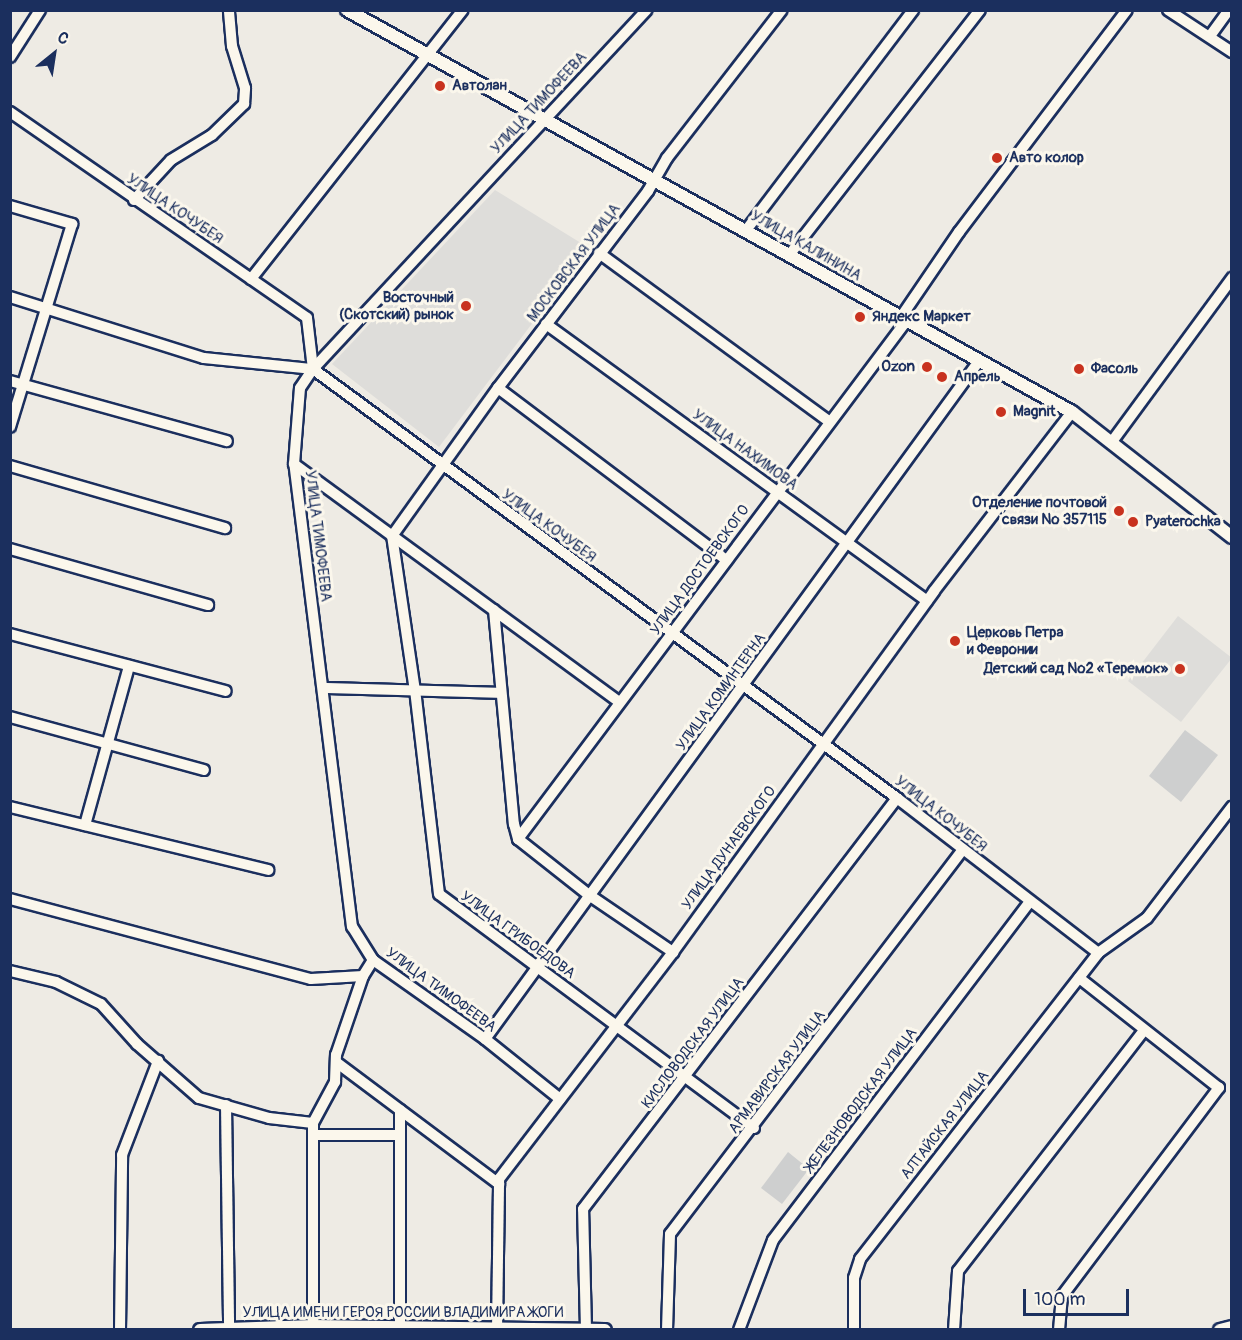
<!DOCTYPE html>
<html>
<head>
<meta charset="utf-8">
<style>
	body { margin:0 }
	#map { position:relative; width:1242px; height:1340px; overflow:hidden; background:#eeebe4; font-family:Pangolin,sans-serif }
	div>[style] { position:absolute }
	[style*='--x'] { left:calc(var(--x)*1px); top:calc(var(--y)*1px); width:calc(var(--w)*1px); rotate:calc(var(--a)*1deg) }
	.built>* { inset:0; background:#deddda }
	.green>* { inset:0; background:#cecfcf }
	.roads { filter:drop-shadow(2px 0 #1b2f5e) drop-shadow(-2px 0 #1b2f5e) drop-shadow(0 2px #1b2f5e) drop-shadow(0 -2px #1b2f5e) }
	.minor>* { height:10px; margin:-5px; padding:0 5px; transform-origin:5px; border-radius:5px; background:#fbf7ec }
	.major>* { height:12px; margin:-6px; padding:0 6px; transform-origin:6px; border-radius:6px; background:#fbf7ec }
	.dots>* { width:16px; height:16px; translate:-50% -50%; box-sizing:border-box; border:3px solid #fbf7ec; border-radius:50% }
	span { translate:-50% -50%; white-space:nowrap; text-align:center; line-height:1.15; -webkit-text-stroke:6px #fbf7ec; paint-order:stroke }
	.poi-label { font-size:15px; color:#1b2f5e; font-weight:700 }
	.left { translate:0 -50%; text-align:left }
	.right { translate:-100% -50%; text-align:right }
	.street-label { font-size:15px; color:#1b2f5e }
	.frame { position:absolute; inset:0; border:12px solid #1b2f5e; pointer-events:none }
	.north { position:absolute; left:24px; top:24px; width:60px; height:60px; -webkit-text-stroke:4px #fbf7ec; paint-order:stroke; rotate:30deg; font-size:16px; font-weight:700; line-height:24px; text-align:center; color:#1b2f5e }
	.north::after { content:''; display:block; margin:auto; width:21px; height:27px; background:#1b2f5e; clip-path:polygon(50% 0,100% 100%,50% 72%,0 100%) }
	.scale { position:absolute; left:1023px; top:1289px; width:106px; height:27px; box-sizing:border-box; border:3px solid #1b2f5e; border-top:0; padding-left:8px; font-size:18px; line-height:21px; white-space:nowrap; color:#1b2f5e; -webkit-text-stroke:4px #fbf7ec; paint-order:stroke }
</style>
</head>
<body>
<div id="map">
	<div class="built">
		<div style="clip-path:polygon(495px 190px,589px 248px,439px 447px,332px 364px)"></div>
		<div style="clip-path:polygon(1178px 616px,1232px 658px,1181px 722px,1128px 681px)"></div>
	</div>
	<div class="green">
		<div style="clip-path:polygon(1185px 730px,1218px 755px,1181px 802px,1149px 776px)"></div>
		<div style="clip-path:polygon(788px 1152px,809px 1169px,782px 1204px,761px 1188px)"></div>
	</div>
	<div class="roads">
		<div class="minor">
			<div style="--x:1168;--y:10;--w:77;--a:33.3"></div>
			<div style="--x:1210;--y:36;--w:32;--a:-54"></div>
			<div style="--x:10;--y:57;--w:56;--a:-57.4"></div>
			<div style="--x:10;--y:112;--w:361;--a:34.7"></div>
			<div style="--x:307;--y:318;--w:51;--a:83.3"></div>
			<div style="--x:313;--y:369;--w:725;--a:36.3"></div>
			<div style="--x:897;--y:798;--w:254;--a:37.6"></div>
			<div style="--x:134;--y:200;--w:54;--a:-47.2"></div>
			<div style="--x:171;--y:160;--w:48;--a:-31.4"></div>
			<div style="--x:212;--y:135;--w:45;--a:-44.1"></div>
			<div style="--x:244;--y:104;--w:16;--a:-86"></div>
			<div style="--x:245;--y:88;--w:44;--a:-107.2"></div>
			<div style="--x:232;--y:46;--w:36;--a:-95"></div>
			<div style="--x:10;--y:206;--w:65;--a:16.2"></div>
			<div style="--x:72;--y:224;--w:212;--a:107"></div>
			<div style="--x:747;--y:229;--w:275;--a:-52.8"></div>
			<div style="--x:599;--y:253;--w:286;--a:36.2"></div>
			<div style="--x:790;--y:254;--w:309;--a:-52.1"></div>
			<div style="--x:251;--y:279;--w:342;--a:-51.8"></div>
			<div style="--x:10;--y:297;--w:203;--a:17.5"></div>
			<div style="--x:204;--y:358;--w:110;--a:5.8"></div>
			<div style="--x:901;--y:317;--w:103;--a:-55.7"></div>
			<div style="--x:959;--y:232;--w:278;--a:-52.9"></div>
			<div style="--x:546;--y:324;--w:471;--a:36"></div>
			<div style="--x:10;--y:381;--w:225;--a:15.5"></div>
			<div style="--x:498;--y:388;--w:286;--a:37"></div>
			<div style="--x:1111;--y:443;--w:205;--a:-53.7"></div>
			<div style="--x:294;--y:464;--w:401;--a:36.2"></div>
			<div style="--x:10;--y:466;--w:224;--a:16.1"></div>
			<div style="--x:10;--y:549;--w:206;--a:15.8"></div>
			<div style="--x:494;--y:610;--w:215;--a:84.7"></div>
			<div style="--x:514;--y:824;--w:16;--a:75"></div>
			<div style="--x:518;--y:839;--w:90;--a:38.3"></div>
			<div style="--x:589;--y:895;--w:102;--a:34.2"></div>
			<div style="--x:10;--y:634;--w:223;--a:14.8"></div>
			<div style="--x:323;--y:688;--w:177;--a:1.6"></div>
			<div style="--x:10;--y:717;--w:201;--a:15.3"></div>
			<div style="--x:10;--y:807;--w:266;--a:13.7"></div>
			<div style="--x:85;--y:825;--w:165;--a:-74.5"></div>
			<div style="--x:518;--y:839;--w:649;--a:-53.15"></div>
			<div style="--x:10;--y:899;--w:311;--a:14.9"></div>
			<div style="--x:311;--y:979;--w:52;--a:-3.3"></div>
			<div style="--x:10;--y:971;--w:47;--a:13.4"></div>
			<div style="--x:56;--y:982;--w:50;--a:26.1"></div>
			<div style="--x:101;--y:1004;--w:54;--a:48"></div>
			<div style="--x:137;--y:1044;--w:82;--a:41.1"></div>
			<div style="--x:199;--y:1098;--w:73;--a:15.9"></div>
			<div style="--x:269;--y:1118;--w:44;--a:6.5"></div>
			<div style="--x:485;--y:1039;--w:839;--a:-53.92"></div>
			<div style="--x:336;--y:1062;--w:204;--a:36.8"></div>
			<div style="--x:560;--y:1099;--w:96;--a:-141.3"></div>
			<div style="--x:485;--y:1039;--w:137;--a:-144.8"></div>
			<div style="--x:373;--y:960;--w:39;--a:-122"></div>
			<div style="--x:352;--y:927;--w:467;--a:-97.1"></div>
			<div style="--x:294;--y:464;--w:76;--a:-85.5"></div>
			<div style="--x:300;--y:388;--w:23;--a:-56"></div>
			<div style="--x:313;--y:369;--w:490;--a:-47.1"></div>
			<div style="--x:226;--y:1105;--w:223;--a:89.2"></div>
			<div style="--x:400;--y:1110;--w:217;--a:90"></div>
			<div style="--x:754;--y:1128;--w:392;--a:-143.4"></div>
			<div style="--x:439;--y:894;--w:204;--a:-96.7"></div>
			<div style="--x:415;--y:691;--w:157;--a:-98.4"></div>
			<div style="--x:392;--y:536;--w:182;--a:-54.4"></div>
			<div style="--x:498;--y:388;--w:248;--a:-52.7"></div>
			<div style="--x:648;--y:191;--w:38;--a:-60"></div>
			<div style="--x:667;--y:158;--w:187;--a:-52.2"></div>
			<div style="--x:313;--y:1135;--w:87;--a:0"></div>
			<div style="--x:313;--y:1326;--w:203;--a:-90"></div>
			<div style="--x:313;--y:1123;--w:47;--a:-61.8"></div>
			<div style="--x:335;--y:1082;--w:27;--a:-88"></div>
			<div style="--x:336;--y:1055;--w:83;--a:-71.1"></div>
			<div style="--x:363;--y:976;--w:19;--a:-58"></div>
			<div style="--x:497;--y:1329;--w:150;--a:-89.2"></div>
			<div style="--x:499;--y:1179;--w:286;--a:-52.5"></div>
			<div style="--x:673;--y:952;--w:445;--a:-54.1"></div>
			<div style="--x:934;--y:591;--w:226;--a:-52.4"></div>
			<div style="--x:586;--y:1329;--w:120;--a:-91.4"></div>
			<div style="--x:583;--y:1209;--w:517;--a:-52.62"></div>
			<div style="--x:120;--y:1330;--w:175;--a:-89.3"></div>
			<div style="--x:122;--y:1155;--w:101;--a:-69"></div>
			<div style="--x:667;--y:1330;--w:96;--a:-88.2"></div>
			<div style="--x:670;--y:1234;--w:483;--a:-52.7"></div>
			<div style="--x:739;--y:1330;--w:96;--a:-69.3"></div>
			<div style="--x:773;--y:1240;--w:425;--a:-52.8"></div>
			<div style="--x:854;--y:1330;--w:52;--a:-90"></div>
			<div style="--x:854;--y:1278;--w:20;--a:-72"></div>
			<div style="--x:860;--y:1259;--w:388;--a:-52.1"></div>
			<div style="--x:1098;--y:953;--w:60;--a:-35.5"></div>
			<div style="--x:1147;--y:918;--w:140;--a:-52.6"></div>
			<div style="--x:954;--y:1330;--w:59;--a:-86.1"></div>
			<div style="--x:958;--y:1271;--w:304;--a:-52.3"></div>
			<div style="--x:1059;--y:1330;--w:34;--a:-85"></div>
			<div style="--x:1062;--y:1296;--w:261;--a:-53"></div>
			<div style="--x:1219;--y:1088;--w:178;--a:-141.8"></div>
		</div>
		<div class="major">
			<div style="--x:347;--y:10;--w:829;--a:29.01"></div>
			<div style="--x:1072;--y:412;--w:203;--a:38"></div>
			<div style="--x:200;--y:1330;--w:113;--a:-2"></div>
			<div style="--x:313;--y:1326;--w:292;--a:0.8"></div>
			<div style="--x:1220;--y:1330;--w:12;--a:-14"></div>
		</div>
	</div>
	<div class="dots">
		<div style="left:440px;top:86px;background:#c8321e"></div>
		<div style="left:997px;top:158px;background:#c8321e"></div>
		<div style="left:466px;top:306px;background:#c8321e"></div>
		<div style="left:860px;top:317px;background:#c8321e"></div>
		<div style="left:927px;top:367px;background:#c8321e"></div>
		<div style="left:1079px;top:369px;background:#c8321e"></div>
		<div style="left:942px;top:377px;background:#c8321e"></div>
		<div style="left:1001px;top:412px;background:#c8321e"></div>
		<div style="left:1119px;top:511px;background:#c8321e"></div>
		<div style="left:1133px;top:522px;background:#c8321e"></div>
		<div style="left:955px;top:641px;background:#c8321e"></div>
		<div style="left:1180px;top:669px;background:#c8321e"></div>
	</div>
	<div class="poi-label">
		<span class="left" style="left:452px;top:86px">Автолан</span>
		<span class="left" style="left:1009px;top:158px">Авто колор</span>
		<span class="right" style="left:454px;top:306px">Восточный<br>(Скотский) рынок</span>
		<span class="left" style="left:872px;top:317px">Яндекс Маркет</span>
		<span class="right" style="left:915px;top:367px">Ozon</span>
		<span class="left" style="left:1091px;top:369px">Фасоль</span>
		<span class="left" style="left:954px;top:377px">Апрель</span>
		<span class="left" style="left:1013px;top:412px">Magnit</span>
		<span class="right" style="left:1107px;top:511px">Отделение почтовой<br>связи № 357115</span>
		<span class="left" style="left:1145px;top:522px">Pyaterochka</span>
		<span class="left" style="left:967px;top:641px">Церковь Петра<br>и Февронии</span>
		<span class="right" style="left:1168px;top:669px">Детский сад №2 «Теремок»</span>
	</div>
	<div class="street-label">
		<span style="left:539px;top:103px;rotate:-47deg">УЛИЦА ТИМОФЕЕВА</span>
		<span style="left:175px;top:209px;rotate:34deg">УЛИЦА КОЧУБЕЯ</span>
		<span style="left:806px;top:246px;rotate:30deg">УЛИЦА КАЛИНИНА</span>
		<span style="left:574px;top:263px;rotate:-53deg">МОСКОВСКАЯ УЛИЦА</span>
		<span style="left:745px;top:450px;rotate:36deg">УЛИЦА НАХИМОВА</span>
		<span style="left:549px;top:526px;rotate:36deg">УЛИЦА КОЧУБЕЯ</span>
		<span style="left:318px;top:536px;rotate:83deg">УЛИЦА ТИМОФЕЕВА</span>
		<span style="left:700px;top:570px;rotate:-54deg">УЛИЦА ДОСТОЕВСКОГО</span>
		<span style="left:721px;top:692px;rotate:-54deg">УЛИЦА КОМИНТЕРНА</span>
		<span style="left:941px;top:814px;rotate:38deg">УЛИЦА КОЧУБЕЯ</span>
		<span style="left:729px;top:848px;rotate:-54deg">УЛИЦА ДУНАЕВСКОГО</span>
		<span style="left:518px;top:935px;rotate:36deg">УЛИЦА ГРИБОЕДОВА</span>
		<span style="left:441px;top:990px;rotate:36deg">УЛИЦА ТИМОФЕЕВА</span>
		<span style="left:693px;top:1043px;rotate:-53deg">КИСЛОВОДСКАЯ УЛИЦА</span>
		<span style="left:777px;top:1072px;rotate:-53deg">АРМАВИРСКАЯ УЛИЦА</span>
		<span style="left:861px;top:1100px;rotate:-53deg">ЖЕЛЕЗНОВОДСКАЯ УЛИЦА</span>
		<span style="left:945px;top:1125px;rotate:-52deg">АЛТАЙСКАЯ УЛИЦА</span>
		<span style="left:403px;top:1313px">УЛИЦА ИМЕНИ ГЕРОЯ РОССИИ ВЛАДИМИРА ЖОГИ</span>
	</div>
	<div class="frame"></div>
	<div class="north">С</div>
	<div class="scale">100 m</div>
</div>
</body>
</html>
